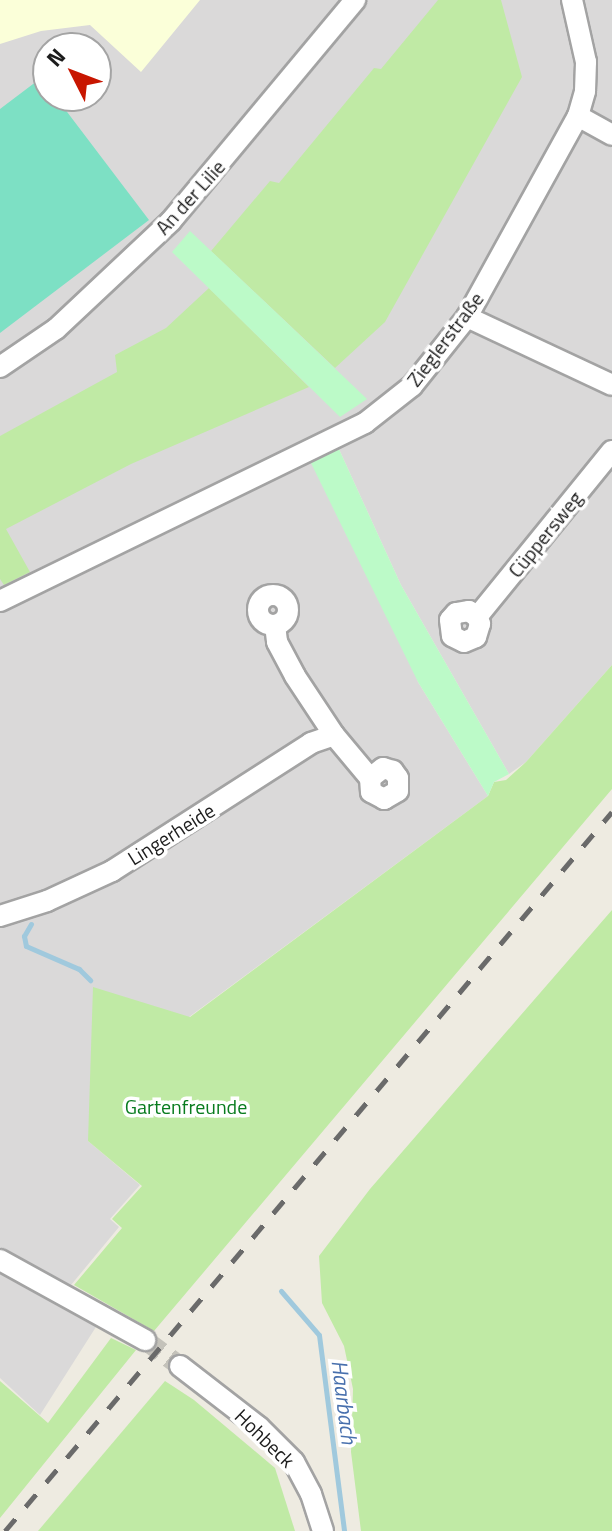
<!DOCTYPE html>
<html>
<head>
<meta charset="utf-8">
<style>
	body { margin:0 }
	#map { position:relative; width:612px; height:1531px; overflow:hidden; background:#eeebe1; font-family:"Titillium Web",sans-serif }
	div>[style] { position:absolute }
	[style*='--x'] { left:calc(var(--x)*1px); top:calc(var(--y)*1px); width:calc(var(--w)*1px); rotate:calc(var(--a)*1deg) }
	.residential>* { inset:0; background:#dad9d9 }
	.education>* { inset:0; background:#fbffd9 }
	.grass>* { inset:0; background:#c0eaa5 }
	.park>* { inset:0; background:#bcfac8 }
	.pitch>* { inset:0; background:#7de0c4 }
	.stream>* { height:5px; margin:-2.5px; padding:0 2.5px; transform-origin:2.5px; border-radius:2.5px; background:#a0c9dd }
	.street-tunnel>* { height:20px; margin-top:-10px; transform-origin:0; background:repeating-linear-gradient(90deg,#c4c2ba 0 20px,transparent 0 30px) }
	.roads { filter:drop-shadow(2px 0 #a3a3a3) drop-shadow(-2px 0 #a3a3a3) drop-shadow(0 2px #a3a3a3) drop-shadow(0 -2px #a3a3a3) }
	.street>* { height:20px; margin:-10px; padding:0 10px; transform-origin:10px; border-radius:10px; background:#fff }
	.street>.ring { margin:-10px; padding:0; box-sizing:content-box; background:none; border:20px solid #fff; border-radius:50% }
	.rail>* { height:5px; margin-top:-2.5px; transform-origin:0; background:repeating-linear-gradient(90deg,#6a6a6a 0 16px,transparent 0 32px) }
	span { translate:-50% -50%; white-space:nowrap; text-align:center; line-height:1.15; -webkit-text-stroke:7px #fff; paint-order:stroke }
	.street-label { font-size:20px; color:#1c1c1c }
	.park-label { font-size:20px; color:#097c1f }
	.water-label { font-size:22px; color:#476fad; font-style:italic }
	.north { position:absolute; left:32px; top:32px; width:80px; height:80px; box-sizing:border-box; background:#fff; border:2px solid #a4a4a4; border-radius:50%; rotate:312deg; font-size:22px; font-weight:700; line-height:32px; text-align:center; color:#1c1c1c }
	.north::after { content:''; display:block; margin:auto; width:28px; height:36px; background:#c81600; clip-path:polygon(50% 0,100% 100%,50% 72%,0 100%) }
</style>
</head>
<body>
<div id="map">
	<div class="residential">
		<div style="clip-path:polygon(evenodd,0 0,612px 0,612px 665px,526px 762px,509px 774px,401px 585px,338px 447px,418px 682px,488px 796px,189px 1017px,88px 1141px,140px 1185px,110px 1219px,119px 1227px,71px 1285px,108px 1308px,40px 1415px,0 1378px,0 0,48px 48px,96px 48px,96px 96px,48px 96px,48px 48px)"></div>
	</div>
	<div class="education">
		<div style="clip-path:polygon(0 0,200px 0,141px 72px,90px 25px,41px 31px,0 44px)"></div>
	</div>
	<div class="grass">
		<div style="clip-path:polygon(438px 0,501px 0,522px 77px,385px 322px,335px 368px,211px 251px,270px 181px,279px 183px,374px 68px,381px 69px)"></div>
		<div style="clip-path:polygon(209px 288px,309px 387px,131px 464px,6px 529px,30px 572px,4px 585px,0 579px,0 436px,117px 372px,115px 355px,166px 328px)"></div>
		<div style="clip-path:polygon(612px 665px,612px 789px,154px 1331px,74px 1285px,122px 1228px,112px 1219px,142px 1186px,88px 1141px,93px 987px,190px 1017px,488px 796px,494px 782px,506px 780px,526px 762px)"></div>
		<div style="clip-path:polygon(612px 910px,612px 1531px,361px 1531px,351px 1452px,353px 1389px,344px 1346px,322px 1303px,319px 1256px,370px 1189px)"></div>
		<div style="clip-path:polygon(111px 1338px,136px 1350px,0 1518px,0 1381px,48px 1423px)"></div>
		<div style="clip-path:polygon(165px 1381px,194px 1400px,275px 1468px,295px 1531px,38px 1531px)"></div>
	</div>
	<div class="park">
		<div style="clip-path:polygon(190px 231px,282px 318px,367px 399px,340px 417px,172px 252px)"></div>
		<div style="clip-path:polygon(338px 447px,401px 585px,509px 774px,494px 782px,488px 796px,418px 682px,310px 461px)"></div>
	</div>
	<div class="pitch">
		<div style="clip-path:polygon(41px 78px,48px 87px,48px 96px,55px 96px,149px 220px,0 333px,0 109px)"></div>
	</div>
	<div class="stream">
		<div style="--x:31;--y:924;--w:14;--a:120"></div>
		<div style="--x:24;--y:936;--w:10;--a:79"></div>
		<div style="--x:26;--y:946;--w:58;--a:23.5"></div>
		<div style="--x:79;--y:969;--w:16;--a:45"></div>
		<div style="--x:281;--y:1291;--w:58;--a:49.2"></div>
		<div style="--x:319;--y:1335;--w:198;--a:82.7"></div>
	</div>
	<div class="street-tunnel">
		<div style="--x:145;--y:1340;--w:44;--a:36.6"></div>
	</div>
	<div class="roads">
		<div class="street">
			<div style="--x:578;--y:116;--w:39;--a:29"></div>
			<div style="--x:467;--y:317;--w:160;--a:25.1"></div>
			<div style="--x:0;--y:367;--w:68;--a:-34.2"></div>
			<div style="--x:56;--y:329;--w:158;--a:-43.2"></div>
			<div style="--x:171;--y:221;--w:288;--a:-50.2"></div>
			<div class="ring" style="left:258px;top:595px;width:10px;height:10px"></div>
			<div style="--x:0;--y:601;--w:406;--a:-26"></div>
			<div style="--x:365;--y:423;--w:60;--a:-38.2"></div>
			<div style="--x:412;--y:386;--w:88;--a:-51.4"></div>
			<div style="--x:467;--y:317;--w:230;--a:-61.1"></div>
			<div style="--x:578;--y:116;--w:26;--a:-74"></div>
			<div style="--x:585;--y:91;--w:29;--a:-88"></div>
			<div style="--x:586;--y:62;--w:64;--a:-102.7"></div>
			<div style="--x:477;--y:617;--w:10;--a:-143"></div>
			<div style="--x:469;--y:611;--w:13;--a:171"></div>
			<div style="--x:456;--y:613;--w:9;--a:131"></div>
			<div style="--x:450;--y:620;--w:16;--a:83"></div>
			<div style="--x:452;--y:636;--w:13;--a:27"></div>
			<div style="--x:464;--y:642;--w:13;--a:-23"></div>
			<div style="--x:476;--y:637;--w:14;--a:-73"></div>
			<div style="--x:480;--y:624;--w:8;--a:-113"></div>
			<div style="--x:477;--y:617;--w:214;--a:-50.9"></div>
			<div style="--x:275;--y:625;--w:17;--a:83"></div>
			<div style="--x:277;--y:642;--w:38;--a:62"></div>
			<div style="--x:295;--y:676;--w:71;--a:56.5"></div>
			<div style="--x:334;--y:735;--w:56;--a:50.1"></div>
			<div style="--x:370;--y:778;--w:14;--a:86"></div>
			<div style="--x:371;--y:792;--w:15;--a:28"></div>
			<div style="--x:384;--y:799;--w:16;--a:-30"></div>
			<div style="--x:398;--y:791;--w:13;--a:-90"></div>
			<div style="--x:398;--y:778;--w:9;--a:-126"></div>
			<div style="--x:393;--y:771;--w:10;--a:-163"></div>
			<div style="--x:383;--y:768;--w:16;--a:142"></div>
			<div style="--x:0;--y:916;--w:49;--a:-17.7"></div>
			<div style="--x:47;--y:901;--w:72;--a:-24.8"></div>
			<div style="--x:112;--y:871;--w:237;--a:-32.7"></div>
			<div style="--x:311;--y:743;--w:24;--a:-19"></div>
			<div style="--x:0;--y:1260;--w:166;--a:28.9"></div>
			<div style="--x:180;--y:1366;--w:100;--a:37.7"></div>
			<div style="--x:259;--y:1427;--w:49;--a:45"></div>
			<div style="--x:294;--y:1462;--w:36;--a:62"></div>
			<div style="--x:311;--y:1494;--w:39;--a:72"></div>
		</div>
	</div>
	<div class="rail">
		<div style="--x:5;--y:1531;--w:941;--a:-49.83"></div>
	</div>
	<div class="street-label">
		<span style="left:190px;top:197px;rotate:-48deg">An der Lilie</span>
		<span style="left:445px;top:339px;rotate:-53deg">Zieglerstraße</span>
		<span style="left:545px;top:534px;rotate:-51deg">Cüppersweg</span>
		<span style="left:171px;top:834px;rotate:-32deg">Lingerheide</span>
		<span style="left:265px;top:1438px;rotate:44deg">Hohbeck</span>
	</div>
	<div class="park-label">
		<span style="left:186px;top:1106px">Gartenfreunde</span>
	</div>
	<div class="water-label">
		<span style="left:344px;top:1402px;rotate:83deg">Haarbach</span>
	</div>
	<div class="north">N</div>
</div>
</body>
</html>
